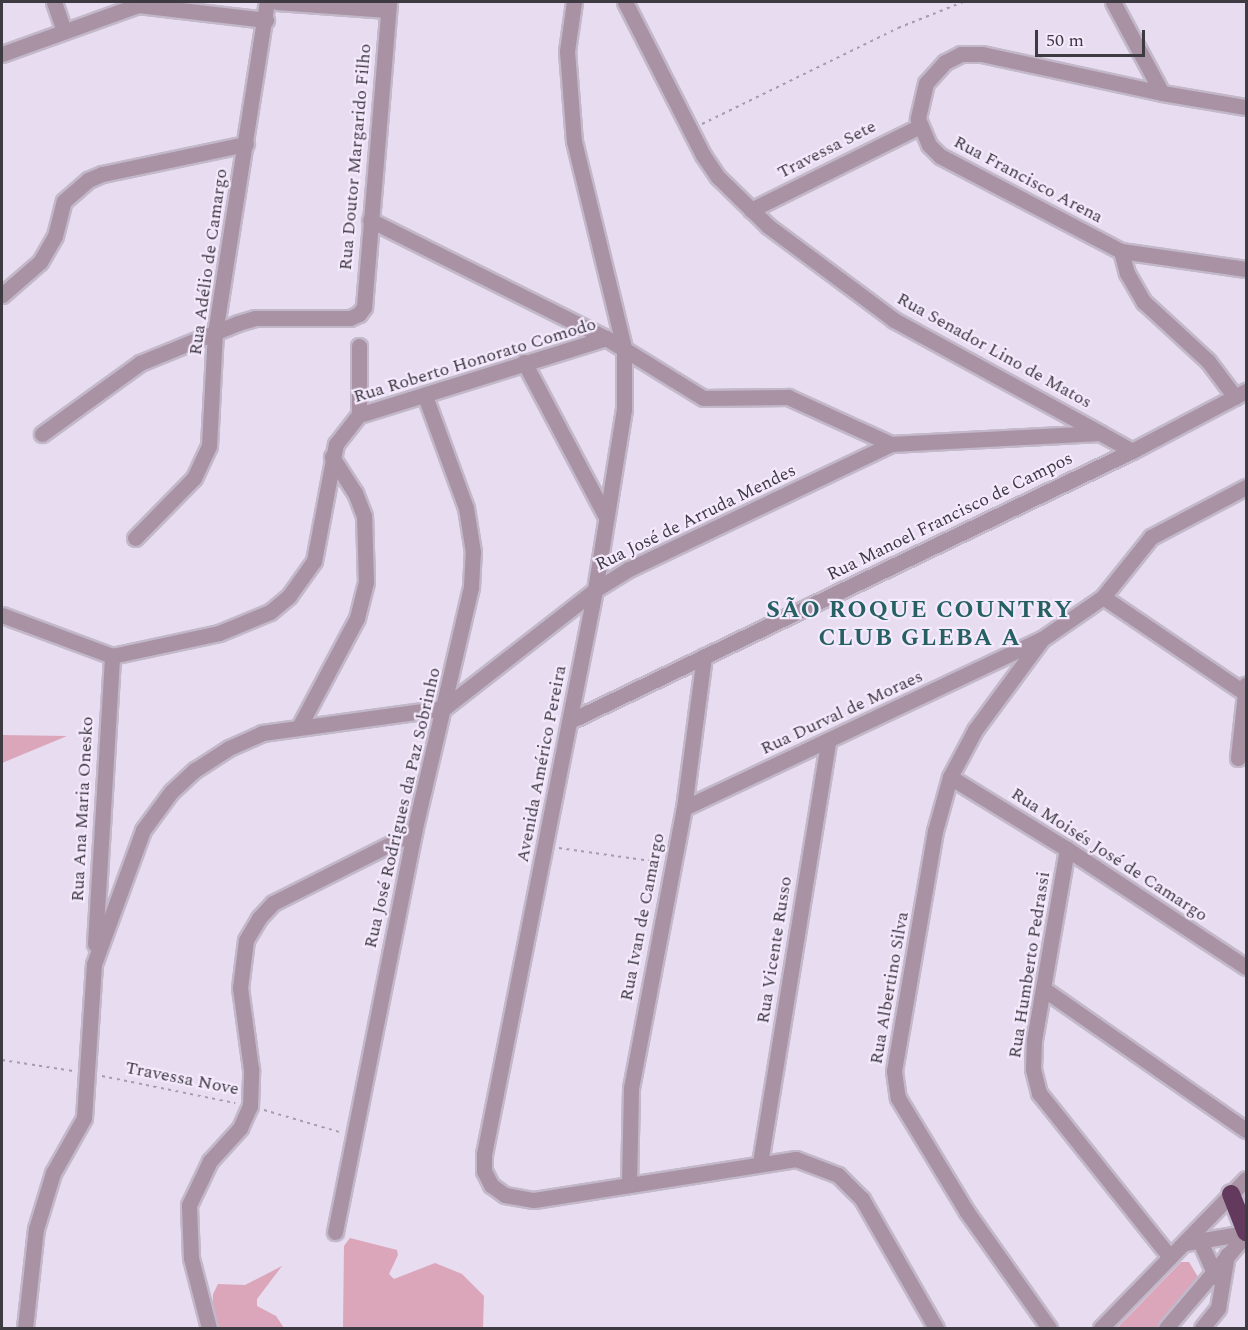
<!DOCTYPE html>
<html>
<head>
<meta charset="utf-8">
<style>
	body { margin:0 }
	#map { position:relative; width:1248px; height:1330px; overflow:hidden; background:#e7dcf0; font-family:Spectral,serif }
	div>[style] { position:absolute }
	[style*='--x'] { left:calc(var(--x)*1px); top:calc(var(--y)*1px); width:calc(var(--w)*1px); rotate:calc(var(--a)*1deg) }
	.green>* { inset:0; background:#dba6b9 }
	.path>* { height:2px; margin-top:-1px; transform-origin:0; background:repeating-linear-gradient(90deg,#a59dac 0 3px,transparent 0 7.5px) }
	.roads { filter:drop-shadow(2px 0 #c2b8ca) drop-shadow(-2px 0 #c2b8ca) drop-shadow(0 2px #c2b8ca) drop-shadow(0 -2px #c2b8ca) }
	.minor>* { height:15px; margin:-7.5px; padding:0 7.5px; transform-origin:7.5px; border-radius:7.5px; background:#a892a3 }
	.highway>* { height:18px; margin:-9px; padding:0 9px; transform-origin:9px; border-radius:9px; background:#63395d }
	span { translate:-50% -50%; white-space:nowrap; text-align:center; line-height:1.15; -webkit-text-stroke:4.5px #f4e9fd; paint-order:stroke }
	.street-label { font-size:18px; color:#3e3a42 }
	.district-label { font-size:24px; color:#266063; font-weight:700; letter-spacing:1.5px }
	.frame { position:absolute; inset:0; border:3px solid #3e3a42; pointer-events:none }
	.scale { position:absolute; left:1035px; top:30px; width:110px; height:27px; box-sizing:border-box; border:3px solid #3e3a42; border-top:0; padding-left:8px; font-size:18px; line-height:21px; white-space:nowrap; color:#3e3a42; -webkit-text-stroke:4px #f4e9fd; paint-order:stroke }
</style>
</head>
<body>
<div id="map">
	<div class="green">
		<div style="clip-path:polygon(2px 735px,67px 736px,2px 763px)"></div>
		<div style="clip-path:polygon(350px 1238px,397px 1250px,398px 1255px,389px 1274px,394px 1279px,435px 1263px,462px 1274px,484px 1296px,483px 1328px,343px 1328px,344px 1246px)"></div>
		<div style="clip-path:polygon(1181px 1262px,1189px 1262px,1198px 1277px,1192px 1292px,1162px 1328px,1117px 1328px)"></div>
		<div style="clip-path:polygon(282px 1266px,257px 1299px,257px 1306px,276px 1316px,284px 1328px,216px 1328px,212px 1322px,213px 1294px,218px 1284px,245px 1285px)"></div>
	</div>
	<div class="path">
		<div style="--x:702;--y:124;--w:218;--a:-26.1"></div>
		<div style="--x:898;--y:28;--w:70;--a:-21.8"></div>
		<div style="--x:559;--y:848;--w:100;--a:8"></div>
		<div style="--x:2;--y:1060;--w:72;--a:8.8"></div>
		<div style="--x:102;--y:1076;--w:136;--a:11.5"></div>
		<div style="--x:264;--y:1110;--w:78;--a:16.3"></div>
	</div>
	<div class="roads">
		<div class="minor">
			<div style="--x:54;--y:2;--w:31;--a:71"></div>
			<div style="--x:277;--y:2;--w:111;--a:4.1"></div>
			<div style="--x:574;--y:2;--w:49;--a:98.1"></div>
			<div style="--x:567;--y:51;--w:90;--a:85.6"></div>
			<div style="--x:574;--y:141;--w:213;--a:76.4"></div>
			<div style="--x:624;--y:348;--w:61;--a:90"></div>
			<div style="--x:624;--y:409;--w:183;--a:99.1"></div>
			<div style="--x:595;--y:590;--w:575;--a:101.13"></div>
			<div style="--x:484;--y:1154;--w:17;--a:90"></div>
			<div style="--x:484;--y:1171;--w:16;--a:63"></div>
			<div style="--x:491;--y:1185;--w:17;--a:36"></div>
			<div style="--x:505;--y:1195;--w:29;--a:10"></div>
			<div style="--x:534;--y:1200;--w:265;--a:-8.9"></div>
			<div style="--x:796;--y:1159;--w:45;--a:20.9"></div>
			<div style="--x:838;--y:1175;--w:34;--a:45"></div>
			<div style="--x:862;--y:1199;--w:149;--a:60.2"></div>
			<div style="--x:625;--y:2;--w:172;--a:63"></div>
			<div style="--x:703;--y:155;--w:27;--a:56"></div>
			<div style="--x:718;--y:177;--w:70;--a:44.4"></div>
			<div style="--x:768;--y:226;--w:157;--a:36.7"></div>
			<div style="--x:894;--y:320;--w:235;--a:28.7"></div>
			<div style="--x:1113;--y:2;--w:103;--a:61.7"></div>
			<div style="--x:1162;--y:93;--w:85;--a:9.5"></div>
			<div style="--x:2;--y:54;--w:145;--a:-19.8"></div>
			<div style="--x:138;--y:5;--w:129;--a:6.7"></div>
			<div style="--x:1162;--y:93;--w:185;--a:-167.8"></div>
			<div style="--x:981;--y:54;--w:20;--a:180"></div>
			<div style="--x:961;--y:54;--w:18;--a:153"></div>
			<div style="--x:945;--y:62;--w:28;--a:132"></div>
			<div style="--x:926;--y:83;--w:37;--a:103"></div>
			<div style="--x:918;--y:119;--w:28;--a:67"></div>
			<div style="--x:929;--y:145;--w:16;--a:45"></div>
			<div style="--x:940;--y:156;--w:204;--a:27.7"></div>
			<div style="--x:1121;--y:251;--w:126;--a:8.2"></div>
			<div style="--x:751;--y:210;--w:189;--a:-26.4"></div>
			<div style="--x:370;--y:220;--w:264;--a:26.6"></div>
			<div style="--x:1121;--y:251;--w:23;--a:75"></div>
			<div style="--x:1127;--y:273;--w:34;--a:60"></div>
			<div style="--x:1144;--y:302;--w:87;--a:42.7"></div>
			<div style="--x:1208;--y:361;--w:45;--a:53.1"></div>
			<div style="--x:2;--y:295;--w:50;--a:-41"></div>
			<div style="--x:40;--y:262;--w:30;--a:-60"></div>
			<div style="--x:55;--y:236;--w:36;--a:-76"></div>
			<div style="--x:64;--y:201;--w:32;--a:-41"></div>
			<div style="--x:88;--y:180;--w:15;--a:-23"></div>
			<div style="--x:102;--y:174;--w:147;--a:-11.8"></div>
			<div style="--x:524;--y:362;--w:175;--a:62.1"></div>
			<div style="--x:359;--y:415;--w:69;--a:-90"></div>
			<div style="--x:42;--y:434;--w:121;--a:-35.9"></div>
			<div style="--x:140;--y:363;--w:106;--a:-22.2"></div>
			<div style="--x:238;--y:323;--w:18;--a:-16"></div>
			<div style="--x:255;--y:318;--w:95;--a:0"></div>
			<div style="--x:350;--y:318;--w:10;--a:-24"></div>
			<div style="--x:359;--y:314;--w:9;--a:-54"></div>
			<div style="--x:364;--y:307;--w:306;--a:-85.3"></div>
			<div style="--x:135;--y:538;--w:84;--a:-45.5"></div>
			<div style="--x:194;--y:478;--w:35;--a:-65"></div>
			<div style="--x:209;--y:446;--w:113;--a:-87"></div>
			<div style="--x:215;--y:333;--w:335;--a:-81.1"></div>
			<div style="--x:1103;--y:597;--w:171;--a:34.1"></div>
			<div style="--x:2;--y:615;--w:117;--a:20.4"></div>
			<div style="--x:1042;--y:639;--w:113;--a:126.4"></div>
			<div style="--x:975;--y:730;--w:53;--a:118"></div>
			<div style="--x:950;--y:777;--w:56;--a:105.5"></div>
			<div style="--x:935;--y:831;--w:243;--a:99.7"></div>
			<div style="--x:894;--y:1071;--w:27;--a:82"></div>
			<div style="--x:898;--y:1098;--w:133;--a:58.8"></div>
			<div style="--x:967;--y:1212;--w:142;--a:54.7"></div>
			<div style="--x:112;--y:656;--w:109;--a:-12.1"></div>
			<div style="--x:219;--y:633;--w:55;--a:-22.4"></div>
			<div style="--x:270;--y:612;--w:25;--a:-40"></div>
			<div style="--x:289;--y:596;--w:43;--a:-54.5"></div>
			<div style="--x:314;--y:561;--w:119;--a:-79.4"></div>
			<div style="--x:336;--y:444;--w:37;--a:-52"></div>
			<div style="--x:359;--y:415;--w:259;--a:-17.3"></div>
			<div style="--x:606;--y:338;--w:114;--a:31.7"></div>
			<div style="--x:703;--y:398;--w:85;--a:-0.7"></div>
			<div style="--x:788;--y:397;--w:113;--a:24.5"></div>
			<div style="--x:570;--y:721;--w:623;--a:-25.66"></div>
			<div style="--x:1132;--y:451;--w:129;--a:-27.8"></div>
			<div style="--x:299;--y:727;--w:123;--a:-62"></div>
			<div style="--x:357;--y:618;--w:37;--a:-76"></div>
			<div style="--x:366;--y:582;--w:66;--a:-91.7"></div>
			<div style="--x:364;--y:516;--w:25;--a:-111"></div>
			<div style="--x:355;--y:493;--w:43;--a:-122.6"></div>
			<div style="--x:1238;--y:758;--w:74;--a:-83.8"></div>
			<div style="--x:950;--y:777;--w:137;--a:31.6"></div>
			<div style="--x:1067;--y:849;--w:214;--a:33.4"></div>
			<div style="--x:684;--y:808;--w:396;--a:-25.3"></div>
			<div style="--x:1042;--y:639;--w:74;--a:-34.5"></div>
			<div style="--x:1103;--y:597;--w:77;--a:-51.3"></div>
			<div style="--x:1151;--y:537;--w:107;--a:-27.8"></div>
			<div style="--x:1067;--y:849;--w:194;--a:99.8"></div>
			<div style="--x:1034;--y:1040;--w:29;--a:92"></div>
			<div style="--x:1033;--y:1069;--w:25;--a:76"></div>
			<div style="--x:1039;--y:1093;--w:210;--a:51.4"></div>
			<div style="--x:95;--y:944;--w:289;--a:-86.6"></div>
			<div style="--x:1045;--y:990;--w:245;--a:34.9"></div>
			<div style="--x:760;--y:1163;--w:426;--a:-80.8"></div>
			<div style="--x:629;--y:1185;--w:97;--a:-88.8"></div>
			<div style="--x:631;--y:1088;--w:285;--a:-79.3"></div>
			<div style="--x:684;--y:808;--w:153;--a:-82.5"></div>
			<div style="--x:335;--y:1232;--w:408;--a:-78.8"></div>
			<div style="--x:414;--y:832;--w:252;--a:-76.9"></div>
			<div style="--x:471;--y:587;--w:35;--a:-87"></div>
			<div style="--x:473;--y:552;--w:45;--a:-99"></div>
			<div style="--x:466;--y:508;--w:119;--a:-110.1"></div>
			<div style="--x:1199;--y:1239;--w:42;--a:65.9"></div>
			<div style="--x:1185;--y:1243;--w:62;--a:-9.3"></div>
			<div style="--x:25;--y:1328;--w:100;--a:-83.7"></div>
			<div style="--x:36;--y:1229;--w:59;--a:-73.1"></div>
			<div style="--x:53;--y:1173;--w:63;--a:-60.6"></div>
			<div style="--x:84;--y:1118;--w:154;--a:-86.3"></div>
			<div style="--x:94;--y:964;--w:143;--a:-69.9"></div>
			<div style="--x:143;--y:830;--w:47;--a:-53.6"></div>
			<div style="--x:171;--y:792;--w:33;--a:-43"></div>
			<div style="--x:195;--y:770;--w:40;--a:-32.9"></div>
			<div style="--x:229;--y:748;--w:36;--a:-24"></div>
			<div style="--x:262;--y:733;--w:184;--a:-7.8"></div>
			<div style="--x:444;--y:708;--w:192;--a:-38"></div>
			<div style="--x:595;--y:590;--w:40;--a:-32"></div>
			<div style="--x:629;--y:569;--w:290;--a:-25.5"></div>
			<div style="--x:891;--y:444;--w:209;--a:-3"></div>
			<div style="--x:1100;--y:433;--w:37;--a:29"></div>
			<div style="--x:209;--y:1328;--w:72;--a:-104.4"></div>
			<div style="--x:191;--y:1258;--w:53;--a:-92.2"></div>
			<div style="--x:189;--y:1205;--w:49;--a:-64.5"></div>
			<div style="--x:210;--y:1161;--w:45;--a:-47.7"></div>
			<div style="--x:240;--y:1128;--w:24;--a:-66"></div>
			<div style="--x:250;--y:1106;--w:37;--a:-88"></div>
			<div style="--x:251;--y:1069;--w:82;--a:-97.7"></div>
			<div style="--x:240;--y:988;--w:48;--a:-82.9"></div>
			<div style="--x:246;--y:940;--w:26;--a:-59"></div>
			<div style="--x:259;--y:918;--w:21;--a:-47"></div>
			<div style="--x:273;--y:903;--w:158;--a:-26.7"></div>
			<div style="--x:1101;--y:1328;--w:208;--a:-45.8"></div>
			<div style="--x:1166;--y:1328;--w:123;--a:-49.6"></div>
			<div style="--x:1202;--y:1328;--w:26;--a:-51"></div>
			<div style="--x:1218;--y:1308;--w:54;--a:-80.4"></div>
		</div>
		<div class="highway">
			<div style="--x:1231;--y:1194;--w:41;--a:68.5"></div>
		</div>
	</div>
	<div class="street-label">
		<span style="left:827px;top:150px;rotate:-27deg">Travessa Sete</span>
		<span style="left:356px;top:157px;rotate:-85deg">Rua Doutor Margarido Filho</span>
		<span style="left:1028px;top:180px;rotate:28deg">Rua Francisco Arena</span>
		<span style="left:209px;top:262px;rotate:-82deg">Rua Adélio de Camargo</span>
		<span style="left:994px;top:351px;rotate:29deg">Rua Senador Lino de Matos</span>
		<span style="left:475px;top:361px;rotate:-17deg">Rua Roberto Honorato Comodo</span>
		<span style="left:950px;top:517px;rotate:-26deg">Rua Manoel Francisco de Campos</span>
		<span style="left:696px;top:518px;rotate:-26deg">Rua José de Arruda Mendes</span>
		<span style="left:842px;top:713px;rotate:-25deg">Rua Durval de Moraes</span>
		<span style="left:542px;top:764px;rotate:-79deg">Avenida Américo Pereira</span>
		<span style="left:403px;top:808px;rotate:-77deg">Rua José Rodrigues da Paz Sobrinho</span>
		<span style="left:83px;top:809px;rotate:-87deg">Rua Ana Maria Onesko</span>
		<span style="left:1109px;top:855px;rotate:33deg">Rua Moisés José de Camargo</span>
		<span style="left:643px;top:917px;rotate:-79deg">Rua Ivan de Camargo</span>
		<span style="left:775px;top:950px;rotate:-81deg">Rua Vicente Russo</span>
		<span style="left:1030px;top:965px;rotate:-81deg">Rua Humberto Pedrassi</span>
		<span style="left:890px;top:988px;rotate:-80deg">Rua Albertino Silva</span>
		<span style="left:182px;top:1079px;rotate:11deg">Travessa Nove</span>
	</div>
	<div class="district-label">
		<span style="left:920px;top:625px">SÃO ROQUE COUNTRY<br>CLUB GLEBA A</span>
	</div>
	<div class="frame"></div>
	<div class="scale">50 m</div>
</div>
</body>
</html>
